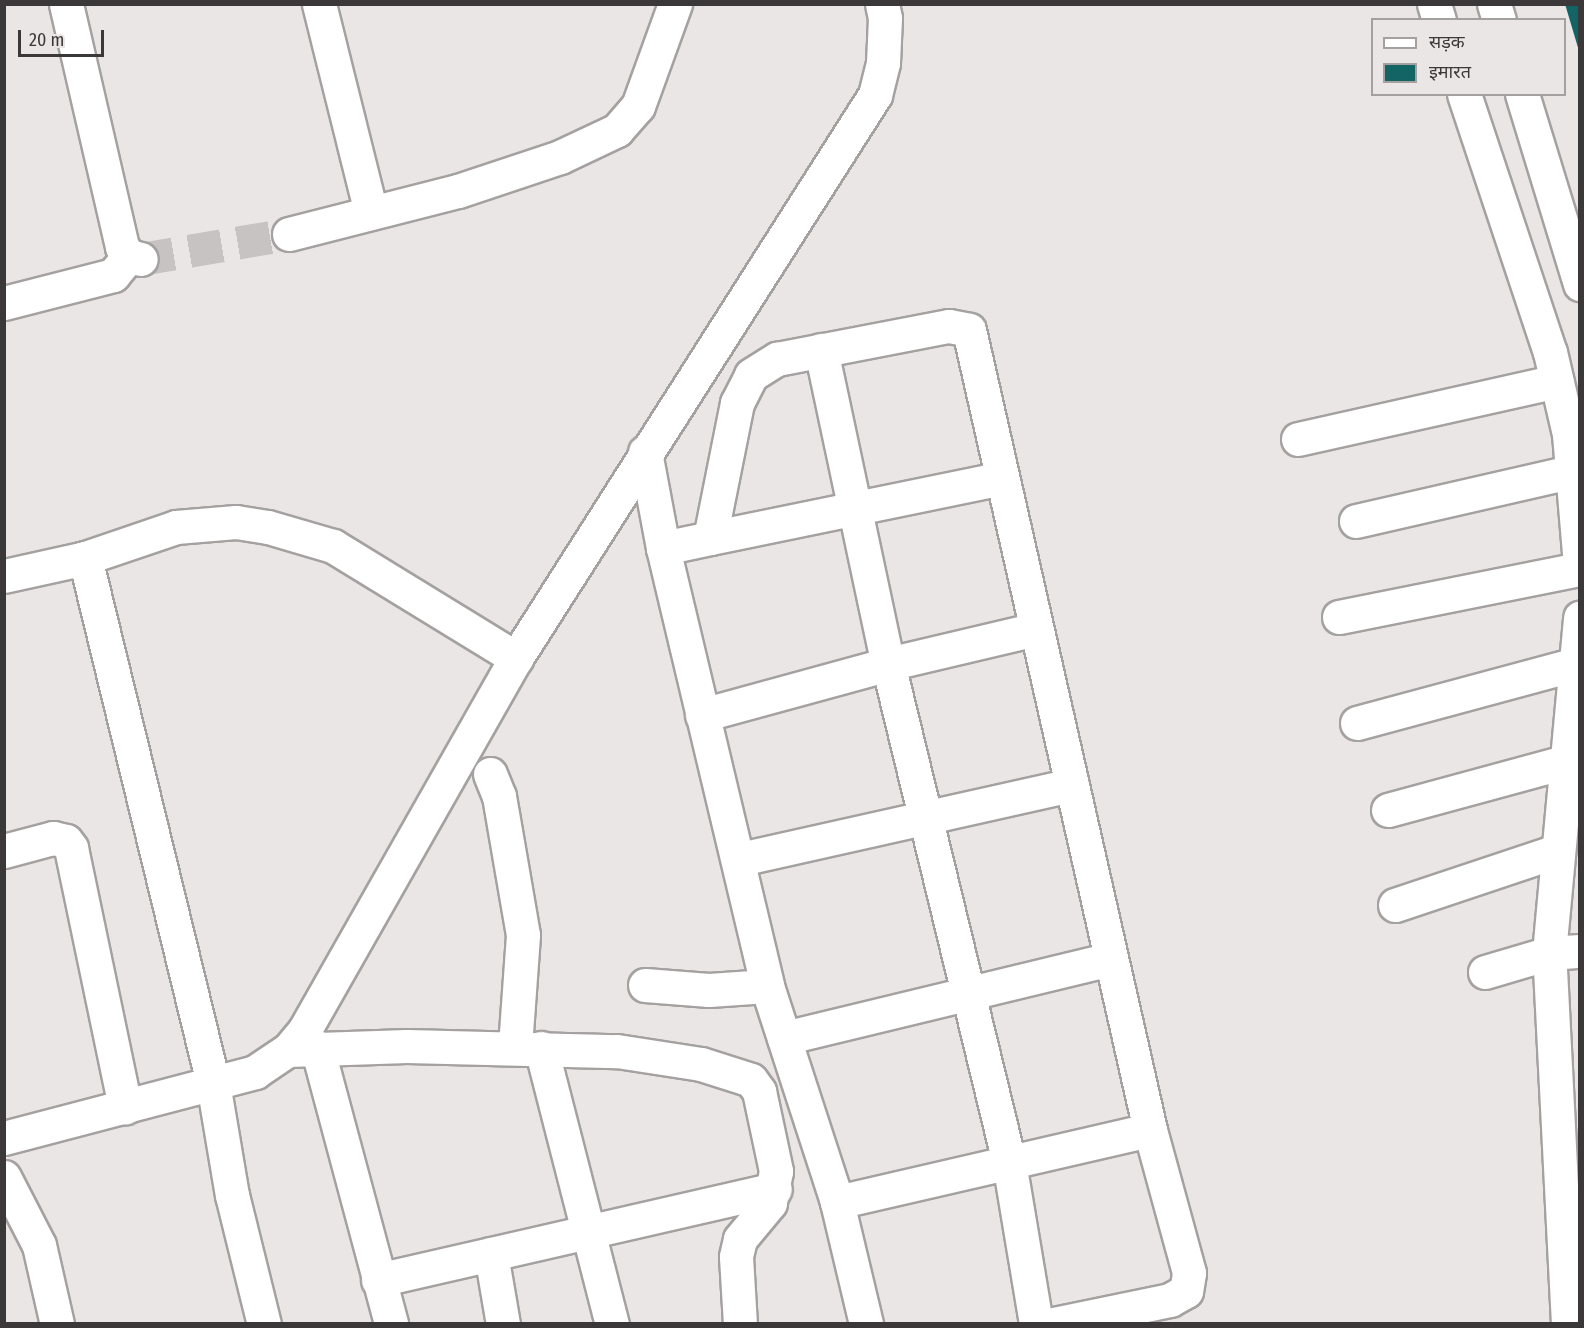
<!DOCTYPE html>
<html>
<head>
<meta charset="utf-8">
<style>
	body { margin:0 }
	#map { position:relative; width:1584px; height:1328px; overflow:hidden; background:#eae6e5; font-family:"Fira Sans Condensed","Noto Sans Devanagari",sans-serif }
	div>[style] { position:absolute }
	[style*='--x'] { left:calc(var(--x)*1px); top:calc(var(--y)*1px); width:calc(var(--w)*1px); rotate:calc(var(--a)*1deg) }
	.building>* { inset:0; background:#126465 }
	.minor-tunnel>* { height:33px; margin-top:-16.5px; transform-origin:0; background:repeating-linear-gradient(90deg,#c7c3c2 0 33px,transparent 0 49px) }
	.roads { filter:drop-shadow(2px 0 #a5a1a1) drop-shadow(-2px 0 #a5a1a1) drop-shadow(0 2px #a5a1a1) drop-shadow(0 -2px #a5a1a1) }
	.minor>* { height:33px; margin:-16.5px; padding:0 16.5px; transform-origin:16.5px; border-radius:16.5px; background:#fff }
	span { translate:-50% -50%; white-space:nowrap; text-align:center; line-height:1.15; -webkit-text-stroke:6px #eae6e5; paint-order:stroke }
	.frame { position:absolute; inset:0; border:6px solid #3a3838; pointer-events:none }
	.legend { position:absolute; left:1371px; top:18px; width:195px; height:78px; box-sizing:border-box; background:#eae6e5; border:2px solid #a4a0a0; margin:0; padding:8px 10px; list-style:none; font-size:18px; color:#3a3838 }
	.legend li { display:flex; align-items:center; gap:12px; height:30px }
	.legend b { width:30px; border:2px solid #a4a0a0 }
	.scale { position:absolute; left:18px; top:30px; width:86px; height:27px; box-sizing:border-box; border:3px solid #3a3838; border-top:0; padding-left:8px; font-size:18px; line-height:21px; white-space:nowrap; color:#3a3838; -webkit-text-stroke:4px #eae6e5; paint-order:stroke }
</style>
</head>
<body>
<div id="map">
	<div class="building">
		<div style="clip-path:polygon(1565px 4px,1580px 4px,1580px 51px,1579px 51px)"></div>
	</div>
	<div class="minor-tunnel">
		<div style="--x:141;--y:259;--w:150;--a:-9.6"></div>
	</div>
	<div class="roads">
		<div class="minor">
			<div style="--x:66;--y:4;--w:249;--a:77"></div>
			<div style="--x:122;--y:247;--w:11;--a:52"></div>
			<div style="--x:129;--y:256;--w:12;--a:14"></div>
			<div style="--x:319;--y:4;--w:215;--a:76"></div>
			<div style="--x:1434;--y:4;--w:17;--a:73"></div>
			<div style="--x:1494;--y:4;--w:17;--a:73"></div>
			<div style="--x:1464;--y:94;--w:272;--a:71.6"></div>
			<div style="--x:1550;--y:352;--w:84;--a:77"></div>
			<div style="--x:1569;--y:434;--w:130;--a:85.2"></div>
			<div style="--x:1522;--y:94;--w:199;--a:73"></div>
			<div style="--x:289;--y:234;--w:174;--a:-14.3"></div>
			<div style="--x:458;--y:191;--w:108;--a:-18.4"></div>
			<div style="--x:560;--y:157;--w:63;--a:-25.3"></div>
			<div style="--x:617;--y:130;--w:32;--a:-49"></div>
			<div style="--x:638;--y:106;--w:109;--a:-70.1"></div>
			<div style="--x:4;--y:303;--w:113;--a:-14.4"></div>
			<div style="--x:113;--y:275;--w:25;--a:-50"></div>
			<div style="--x:821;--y:350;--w:321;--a:78"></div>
			<div style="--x:888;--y:664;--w:512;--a:76.34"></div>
			<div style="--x:1009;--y:1162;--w:164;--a:80.5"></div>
			<div style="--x:1298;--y:439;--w:265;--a:-12.6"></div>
			<div style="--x:645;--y:452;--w:98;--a:79.4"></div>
			<div style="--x:663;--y:548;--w:450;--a:76.6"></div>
			<div style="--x:767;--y:986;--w:227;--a:72"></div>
			<div style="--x:837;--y:1202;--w:125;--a:76.6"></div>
			<div style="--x:1356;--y:521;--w:224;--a:-12.9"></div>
			<div style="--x:710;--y:538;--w:298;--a:-11.6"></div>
			<div style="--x:663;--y:548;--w:48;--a:-12"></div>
			<div style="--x:710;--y:538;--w:138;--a:-78.7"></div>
			<div style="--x:737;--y:403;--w:31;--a:-63"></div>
			<div style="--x:751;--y:375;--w:31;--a:-32"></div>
			<div style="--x:777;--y:359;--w:175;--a:-10.9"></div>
			<div style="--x:949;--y:326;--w:20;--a:11"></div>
			<div style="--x:969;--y:330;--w:820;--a:77.25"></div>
			<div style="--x:1150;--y:1130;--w:148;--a:74.7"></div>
			<div style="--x:1189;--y:1273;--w:18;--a:99"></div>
			<div style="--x:1186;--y:1291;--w:18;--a:151"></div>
			<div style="--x:1170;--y:1300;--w:118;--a:168.3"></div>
			<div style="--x:85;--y:558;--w:540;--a:76.3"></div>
			<div style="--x:213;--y:1083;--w:114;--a:80.4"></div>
			<div style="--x:232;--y:1195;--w:133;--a:76.1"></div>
			<div style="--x:4;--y:576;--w:83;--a:-12.5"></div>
			<div style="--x:85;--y:558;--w:96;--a:-18.8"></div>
			<div style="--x:176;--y:527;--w:60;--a:-4.8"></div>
			<div style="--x:236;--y:522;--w:32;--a:9"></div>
			<div style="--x:268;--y:527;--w:68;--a:16.3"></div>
			<div style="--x:333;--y:546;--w:215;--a:31.5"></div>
			<div style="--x:1339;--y:617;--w:246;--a:-11.3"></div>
			<div style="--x:702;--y:715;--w:193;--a:-15.3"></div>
			<div style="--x:888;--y:664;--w:152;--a:-13.3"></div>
			<div style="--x:1357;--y:723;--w:226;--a:-15.1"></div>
			<div style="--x:490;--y:774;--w:24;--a:68"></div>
			<div style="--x:499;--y:796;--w:141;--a:80.2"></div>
			<div style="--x:523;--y:935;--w:112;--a:94.1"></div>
			<div style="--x:1388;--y:810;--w:183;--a:-15.2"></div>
			<div style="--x:4;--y:851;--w:51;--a:-14.9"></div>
			<div style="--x:53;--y:838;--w:13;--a:13"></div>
			<div style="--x:66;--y:841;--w:9;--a:54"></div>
			<div style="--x:71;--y:848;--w:265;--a:78.2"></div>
			<div style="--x:740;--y:859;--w:340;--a:-12.6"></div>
			<div style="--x:1395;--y:905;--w:170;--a:-18.5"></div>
			<div style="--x:1485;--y:972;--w:67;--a:-16.5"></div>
			<div style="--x:1549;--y:953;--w:31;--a:-4"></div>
			<div style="--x:645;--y:985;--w:64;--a:4.5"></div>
			<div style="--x:709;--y:990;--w:58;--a:-3.9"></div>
			<div style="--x:784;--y:1038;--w:336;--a:-13.6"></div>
			<div style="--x:317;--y:1047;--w:287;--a:75"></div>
			<div style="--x:541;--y:1048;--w:285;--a:75.6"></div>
			<div style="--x:288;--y:1050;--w:119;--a:-1.9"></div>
			<div style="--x:407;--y:1046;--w:210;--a:1.4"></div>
			<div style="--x:617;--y:1051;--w:85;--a:8.8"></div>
			<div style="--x:701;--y:1064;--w:52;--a:17.7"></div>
			<div style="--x:751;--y:1080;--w:14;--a:54"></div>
			<div style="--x:759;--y:1091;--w:82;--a:78"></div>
			<div style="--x:776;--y:1171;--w:33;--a:101"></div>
			<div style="--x:770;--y:1203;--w:47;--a:129.8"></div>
			<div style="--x:740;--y:1239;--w:18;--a:103"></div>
			<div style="--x:736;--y:1257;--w:67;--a:86.6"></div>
			<div style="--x:4;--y:1138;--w:260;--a:-14.7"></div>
			<div style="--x:255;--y:1072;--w:40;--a:-34"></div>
			<div style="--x:288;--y:1050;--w:25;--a:-50"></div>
			<div style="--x:304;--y:1031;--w:429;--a:-60.4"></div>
			<div style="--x:516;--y:658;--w:668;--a:-57.48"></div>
			<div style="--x:875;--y:95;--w:33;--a:-76"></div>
			<div style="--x:883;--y:63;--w:45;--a:-87.5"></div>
			<div style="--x:885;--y:18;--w:14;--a:-102"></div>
			<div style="--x:4;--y:1177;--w:76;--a:62.8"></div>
			<div style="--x:39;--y:1245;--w:81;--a:77.2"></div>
			<div style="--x:837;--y:1202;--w:321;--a:-13"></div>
			<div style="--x:491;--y:1254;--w:71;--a:80.3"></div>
			<div style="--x:378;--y:1280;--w:407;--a:-12.9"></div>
			<div style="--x:1568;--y:1324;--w:371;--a:-92.9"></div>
			<div style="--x:1549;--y:953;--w:337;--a:-84.7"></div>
		</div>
	</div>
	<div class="frame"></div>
	<ul class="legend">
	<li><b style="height:8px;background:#fff"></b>सड़क</li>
	<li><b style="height:16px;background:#126465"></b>इमारत</li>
	</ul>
	<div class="scale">20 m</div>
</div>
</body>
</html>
